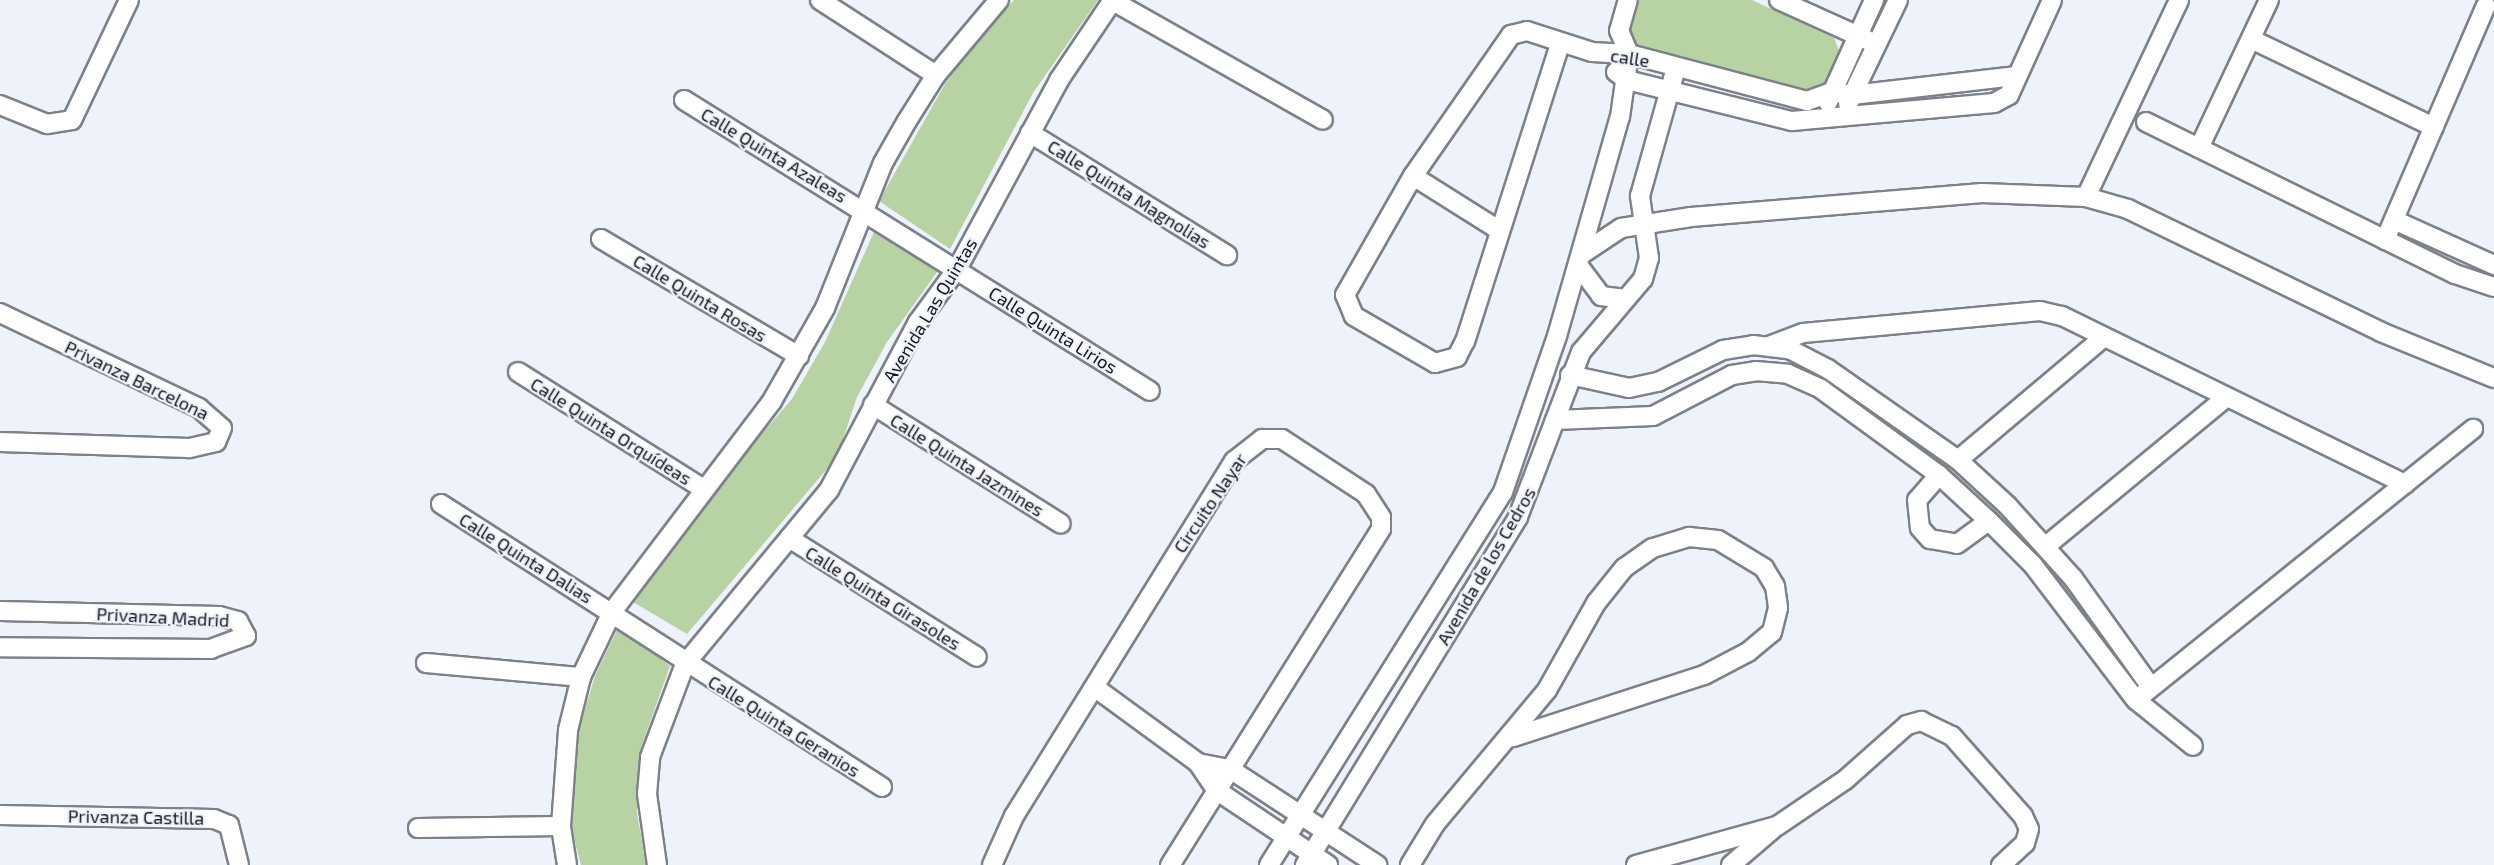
<!DOCTYPE html>
<html>
<head>
<meta charset="utf-8">
<style>
	body { margin:0 }
	#map { position:relative; width:2494px; height:865px; overflow:hidden; background:#eef2fb; font-family:"Exo 2",sans-serif }
	div>[style] { position:absolute }
	[style*='--x'] { left:calc(var(--x)*1px); top:calc(var(--y)*1px); width:calc(var(--w)*1px); rotate:calc(var(--a)*1deg) }
	.green>* { inset:0; background:#b7d2a3 }
	.roads { filter:drop-shadow(2px 0 #7d8189) drop-shadow(-2px 0 #7d8189) drop-shadow(0 2px #7d8189) drop-shadow(0 -2px #7d8189) }
	.street>* { height:18px; margin:-9px; padding:0 9px; transform-origin:9px; border-radius:9px; background:#fff }
	span { translate:-50% -50%; white-space:nowrap; text-align:center; line-height:1.15; -webkit-text-stroke:4.5px #eef2fb; paint-order:stroke }
	.street-label { font-size:18px; color:#16171b }
</style>
</head>
<body>
<div id="map">
	<div class="green">
		<div style="clip-path:polygon(1014px 0,1098px 0,1033px 93px,950px 249px,879px 201px,945px 84px,976px 40px)"></div>
		<div style="clip-path:polygon(1639px 0,1752px 0,1834px 38px,1840px 53px,1822px 88px,1811px 95px,1637px 48px,1630px 28px)"></div>
		<div style="clip-path:polygon(878px 223px,940px 268px,887px 342px,857px 397px,837px 457px,687px 634px,633px 602px,710px 493px,792px 399px,825px 342px)"></div>
		<div style="clip-path:polygon(619px 626px,670px 666px,640px 750px,637px 813px,646px 865px,581px 865px,572px 831px,575px 742px,595px 676px)"></div>
	</div>
	<div class="roads">
		<div class="street">
			<div style="--x:820;--y:0;--w:138;--a:32.9"></div>
			<div style="--x:1779;--y:0;--w:97;--a:24.4"></div>
			<div style="--x:1113;--y:1;--w:241;--a:29.5"></div>
			<div style="--x:2251;--y:39;--w:203;--a:25.7"></div>
			<div style="--x:1560;--y:44;--w:312;--a:107.7"></div>
			<div style="--x:1465;--y:341;--w:18;--a:117"></div>
			<div style="--x:1457;--y:357;--w:23;--a:165"></div>
			<div style="--x:1435;--y:363;--w:94;--a:-149.9"></div>
			<div style="--x:1354;--y:316;--w:23;--a:-113"></div>
			<div style="--x:1345;--y:295;--w:137;--a:-60.3"></div>
			<div style="--x:1413;--y:176;--w:172;--a:-55.2"></div>
			<div style="--x:1511;--y:35;--w:16;--a:-14"></div>
			<div style="--x:1527;--y:31;--w:68;--a:17.9"></div>
			<div style="--x:1592;--y:52;--w:37;--a:3"></div>
			<div style="--x:1629;--y:54;--w:184;--a:14.8"></div>
			<div style="--x:1807;--y:101;--w:27;--a:-20"></div>
			<div style="--x:1832;--y:92;--w:20;--a:9"></div>
			<div style="--x:1852;--y:95;--w:166;--a:-6.6"></div>
			<div style="--x:1616;--y:72;--w:14;--a:36"></div>
			<div style="--x:1627;--y:80;--w:170;--a:14"></div>
			<div style="--x:1792;--y:121;--w:203;--a:-5.1"></div>
			<div style="--x:1994;--y:103;--w:17;--a:-28"></div>
			<div style="--x:2009;--y:95;--w:104;--a:-65.6"></div>
			<div style="--x:684;--y:100;--w:549;--a:31.98"></div>
			<div style="--x:1828;--y:102;--w:112;--a:-65.7"></div>
			<div style="--x:1848;--y:104;--w:115;--a:-64.3"></div>
			<div style="--x:0;--y:105;--w:51;--a:22"></div>
			<div style="--x:47;--y:124;--w:25;--a:-9"></div>
			<div style="--x:72;--y:120;--w:133;--a:-64.6"></div>
			<div style="--x:2146;--y:122;--w:344;--a:26.2"></div>
			<div style="--x:2455;--y:274;--w:41;--a:18.4"></div>
			<div style="--x:1030;--y:133;--w:232;--a:31.8"></div>
			<div style="--x:2199;--y:148;--w:164;--a:-64.7"></div>
			<div style="--x:1413;--y:176;--w:99;--a:32.2"></div>
			<div style="--x:2086;--y:197;--w:218;--a:-64.7"></div>
			<div style="--x:2394;--y:220;--w:110;--a:24.2"></div>
			<div style="--x:601;--y:239;--w:230;--a:30.6"></div>
			<div style="--x:2385;--y:240;--w:255;--a:-66.7"></div>
			<div style="--x:1582;--y:254;--w:47;--a:-33.7"></div>
			<div style="--x:1621;--y:228;--w:71;--a:-8.9"></div>
			<div style="--x:1691;--y:217;--w:292;--a:-4.7"></div>
			<div style="--x:1982;--y:193;--w:104;--a:2.2"></div>
			<div style="--x:2086;--y:197;--w:44;--a:15.9"></div>
			<div style="--x:2128;--y:209;--w:281;--a:25.9"></div>
			<div style="--x:2381;--y:332;--w:122;--a:22.2"></div>
			<div style="--x:1578;--y:265;--w:39;--a:53"></div>
			<div style="--x:1601;--y:296;--w:23;--a:7"></div>
			<div style="--x:0;--y:313;--w:221;--a:25.5"></div>
			<div style="--x:199;--y:408;--w:30;--a:41"></div>
			<div style="--x:222;--y:428;--w:15;--a:113"></div>
			<div style="--x:216;--y:442;--w:28;--a:167"></div>
			<div style="--x:189;--y:448;--w:189;--a:-178.2"></div>
			<div style="--x:1769;--y:346;--w:36;--a:-21"></div>
			<div style="--x:1803;--y:333;--w:238;--a:-5.3"></div>
			<div style="--x:2040;--y:311;--w:23;--a:13"></div>
			<div style="--x:2062;--y:316;--w:382;--a:26.1"></div>
			<div style="--x:518;--y:372;--w:220;--a:32.2"></div>
			<div style="--x:1570;--y:375;--w:60;--a:12.4"></div>
			<div style="--x:1629;--y:388;--w:30;--a:-12"></div>
			<div style="--x:1658;--y:382;--w:72;--a:-26.2"></div>
			<div style="--x:1723;--y:350;--w:30;--a:-9"></div>
			<div style="--x:1753;--y:345;--w:38;--a:7"></div>
			<div style="--x:1791;--y:350;--w:42;--a:27.2"></div>
			<div style="--x:1828;--y:369;--w:159;--a:35"></div>
			<div style="--x:1958;--y:460;--w:67;--a:42.6"></div>
			<div style="--x:2007;--y:505;--w:98;--a:47.9"></div>
			<div style="--x:2073;--y:578;--w:134;--a:54.4"></div>
			<div style="--x:873;--y:405;--w:222;--a:32.3"></div>
			<div style="--x:1555;--y:420;--w:98;--a:-2.3"></div>
			<div style="--x:1653;--y:416;--w:89;--a:-27.4"></div>
			<div style="--x:1732;--y:375;--w:24;--a:-9"></div>
			<div style="--x:1756;--y:371;--w:32;--a:5"></div>
			<div style="--x:1788;--y:374;--w:36;--a:24"></div>
			<div style="--x:1821;--y:389;--w:146;--a:36.1"></div>
			<div style="--x:1939;--y:475;--w:68;--a:42.6"></div>
			<div style="--x:1989;--y:521;--w:62;--a:45"></div>
			<div style="--x:2033;--y:565;--w:170;--a:52.7"></div>
			<div style="--x:2136;--y:700;--w:73;--a:38.9"></div>
			<div style="--x:1958;--y:460;--w:191;--a:-40.1"></div>
			<div style="--x:1939;--y:475;--w:33;--a:131"></div>
			<div style="--x:1917;--y:500;--w:28;--a:84"></div>
			<div style="--x:1920;--y:528;--w:15;--a:48"></div>
			<div style="--x:1930;--y:539;--w:27;--a:10"></div>
			<div style="--x:1957;--y:544;--w:39;--a:-36"></div>
			<div style="--x:441;--y:504;--w:524;--a:32.69"></div>
			<div style="--x:789;--y:538;--w:222;--a:32.3"></div>
			<div style="--x:2046;--y:546;--w:234;--a:-39.5"></div>
			<div style="--x:0;--y:611;--w:219;--a:1.3"></div>
			<div style="--x:219;--y:616;--w:20;--a:15"></div>
			<div style="--x:238;--y:621;--w:17;--a:62"></div>
			<div style="--x:246;--y:636;--w:37;--a:160"></div>
			<div style="--x:211;--y:649;--w:211;--a:-179.5"></div>
			<div style="--x:426;--y:663;--w:156;--a:5.2"></div>
			<div style="--x:1097;--y:689;--w:125;--a:36.2"></div>
			<div style="--x:1198;--y:763;--w:32;--a:56"></div>
			<div style="--x:1216;--y:790;--w:135;--a:33.8"></div>
			<div style="--x:2142;--y:695;--w:425;--a:-38.8"></div>
			<div style="--x:1198;--y:763;--w:33;--a:11"></div>
			<div style="--x:1230;--y:769;--w:176;--a:33.1"></div>
			<div style="--x:0;--y:815;--w:214;--a:1.1"></div>
			<div style="--x:214;--y:819;--w:16;--a:22"></div>
			<div style="--x:229;--y:825;--w:41;--a:76"></div>
			<div style="--x:418;--y:828;--w:143;--a:-0.8"></div>
			<div style="--x:567;--y:865;--w:39;--a:-99"></div>
			<div style="--x:561;--y:826;--w:96;--a:-85.8"></div>
			<div style="--x:568;--y:730;--w:55;--a:-76.2"></div>
			<div style="--x:581;--y:677;--w:72;--a:-64.5"></div>
			<div style="--x:612;--y:612;--w:265;--a:-52.8"></div>
			<div style="--x:772;--y:401;--w:107;--a:-60.3"></div>
			<div style="--x:825;--y:308;--w:156;--a:-68.2"></div>
			<div style="--x:883;--y:163;--w:48;--a:-60.3"></div>
			<div style="--x:907;--y:121;--w:54;--a:-57.8"></div>
			<div style="--x:936;--y:75;--w:98;--a:-50"></div>
			<div style="--x:657;--y:865;--w:72;--a:-98"></div>
			<div style="--x:647;--y:794;--w:37;--a:-85"></div>
			<div style="--x:650;--y:757;--w:99;--a:-69.4"></div>
			<div style="--x:685;--y:664;--w:226;--a:-50.4"></div>
			<div style="--x:829;--y:490;--w:190;--a:-62.1"></div>
			<div style="--x:918;--y:322;--w:66;--a:-53.7"></div>
			<div style="--x:957;--y:269;--w:215;--a:-61.6"></div>
			<div style="--x:1059;--y:80;--w:97;--a:-56"></div>
			<div style="--x:992;--y:865;--w:54;--a:-65.8"></div>
			<div style="--x:1014;--y:816;--w:418;--a:-58.2"></div>
			<div style="--x:1234;--y:461;--w:36;--a:-38"></div>
			<div style="--x:1262;--y:439;--w:20;--a:0"></div>
			<div style="--x:1282;--y:439;--w:100;--a:33.2"></div>
			<div style="--x:1366;--y:494;--w:27;--a:57"></div>
			<div style="--x:1381;--y:517;--w:12;--a:90"></div>
			<div style="--x:1381;--y:529;--w:397;--a:122.1"></div>
			<div style="--x:1269;--y:865;--w:440;--a:-57.9"></div>
			<div style="--x:1503;--y:492;--w:165;--a:-70.9"></div>
			<div style="--x:1557;--y:336;--w:228;--a:-74"></div>
			<div style="--x:1620;--y:117;--w:64;--a:-81.9"></div>
			<div style="--x:1629;--y:54;--w:25;--a:-113"></div>
			<div style="--x:1619;--y:31;--w:32;--a:-74"></div>
			<div style="--x:1305;--y:865;--w:408;--a:-58.5"></div>
			<div style="--x:1518;--y:517;--w:177;--a:-69.1"></div>
			<div style="--x:1581;--y:352;--w:96;--a:-49.7"></div>
			<div style="--x:1643;--y:279;--w:22;--a:-74"></div>
			<div style="--x:1649;--y:258;--w:63;--a:-98.3"></div>
			<div style="--x:1640;--y:196;--w:133;--a:-74.3"></div>
			<div style="--x:1410;--y:865;--w:48;--a:-58.6"></div>
			<div style="--x:1435;--y:824;--w:175;--a:-50.1"></div>
			<div style="--x:1547;--y:690;--w:100;--a:-60.6"></div>
			<div style="--x:1596;--y:603;--w:45;--a:-51.3"></div>
			<div style="--x:1624;--y:568;--w:35;--a:-35"></div>
			<div style="--x:1653;--y:548;--w:38;--a:-17"></div>
			<div style="--x:1689;--y:537;--w:29;--a:6"></div>
			<div style="--x:1718;--y:540;--w:54;--a:31.3"></div>
			<div style="--x:1764;--y:568;--w:21;--a:59"></div>
			<div style="--x:1775;--y:586;--w:22;--a:82"></div>
			<div style="--x:1778;--y:608;--w:25;--a:104"></div>
			<div style="--x:1772;--y:632;--w:31;--a:140"></div>
			<div style="--x:1748;--y:652;--w:50;--a:152.4"></div>
			<div style="--x:1704;--y:675;--w:201;--a:162"></div>
			<div style="--x:1636;--y:865;--w:146;--a:-15.5"></div>
			<div style="--x:1777;--y:826;--w:82;--a:-34.1"></div>
			<div style="--x:1845;--y:780;--w:83;--a:-41.6"></div>
			<div style="--x:1907;--y:725;--w:15;--a:-16"></div>
			<div style="--x:1921;--y:721;--w:34;--a:26"></div>
			<div style="--x:1952;--y:736;--w:107;--a:48.4"></div>
			<div style="--x:2023;--y:816;--w:14;--a:65"></div>
			<div style="--x:2029;--y:829;--w:15;--a:106"></div>
			<div style="--x:2025;--y:843;--w:33;--a:137"></div>
			<div style="--x:1731;--y:865;--w:55;--a:-40.6"></div>
		</div>
	</div>
	<div class="street-label">
		<span style="left:1630px;top:58px;rotate:9deg">calle</span>
		<span style="left:774px;top:155px;rotate:31deg">Calle Quinta Azaleas</span>
		<span style="left:1129px;top:194px;rotate:32deg">Calle Quinta Magnolias</span>
		<span style="left:700px;top:298px;rotate:31deg">Calle Quinta Rosas</span>
		<span style="left:930px;top:310px;rotate:-59deg">Avenida Las Quintas</span>
		<span style="left:1053px;top:330px;rotate:32deg">Calle Quinta Lirios</span>
		<span style="left:137px;top:380px;rotate:26deg">Privanza Barcelona</span>
		<span style="left:611px;top:431px;rotate:32deg">Calle Quinta Orquídeas</span>
		<span style="left:967px;top:465px;rotate:32deg">Calle Quinta Jazmines</span>
		<span style="left:1210px;top:503px;rotate:-56deg">Circuito Nayar</span>
		<span style="left:526px;top:558px;rotate:32deg">Calle Quinta Dalias</span>
		<span style="left:1486px;top:566px;rotate:-60deg">Avenida de los Cedros</span>
		<span style="left:883px;top:598px;rotate:32deg">Calle Quinta Girasoles</span>
		<span style="left:163px;top:617px;rotate:3deg">Privanza Madrid</span>
		<span style="left:784px;top:726px;rotate:32deg">Calle Quinta Geranios</span>
		<span style="left:136px;top:817px;rotate:1deg">Privanza Castilla</span>
	</div>
</div>
</body>
</html>
